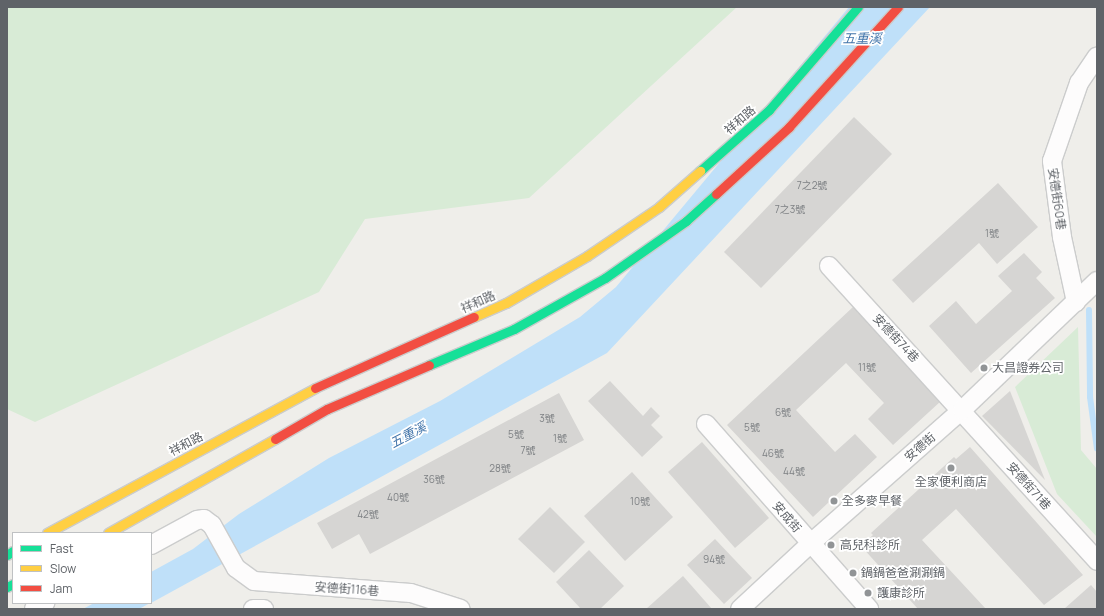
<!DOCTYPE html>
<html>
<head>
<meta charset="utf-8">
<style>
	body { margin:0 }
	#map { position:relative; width:1104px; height:616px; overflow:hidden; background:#efeeea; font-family:Manrope,"Noto Sans TC",sans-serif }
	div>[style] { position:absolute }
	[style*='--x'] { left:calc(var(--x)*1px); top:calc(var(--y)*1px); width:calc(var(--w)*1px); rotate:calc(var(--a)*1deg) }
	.green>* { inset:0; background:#d8ebd6 }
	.water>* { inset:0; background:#bfe0f9 }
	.stream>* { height:6px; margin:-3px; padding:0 3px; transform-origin:3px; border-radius:3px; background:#bfe0f9 }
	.building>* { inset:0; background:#d6d5d3 }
	.roads { filter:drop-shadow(1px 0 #cbcccc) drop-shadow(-1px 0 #cbcccc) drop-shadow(0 1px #cbcccc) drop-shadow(0 -1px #cbcccc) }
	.street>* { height:18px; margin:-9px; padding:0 9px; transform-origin:9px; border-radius:9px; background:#fdfcfc }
	.fast>* { height:9px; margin:-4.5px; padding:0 4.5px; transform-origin:4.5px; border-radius:4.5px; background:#16e098 }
	.slow>* { height:9px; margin:-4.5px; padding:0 4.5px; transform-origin:4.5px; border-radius:4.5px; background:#ffcf43 }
	.jam>* { height:9px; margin:-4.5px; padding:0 4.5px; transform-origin:4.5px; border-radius:4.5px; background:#f24e42 }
	.dots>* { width:11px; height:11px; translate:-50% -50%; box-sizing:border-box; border:2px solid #fff; border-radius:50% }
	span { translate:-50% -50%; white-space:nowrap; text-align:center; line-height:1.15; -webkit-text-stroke:3.5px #fff; paint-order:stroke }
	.number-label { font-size:10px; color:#7e8184 }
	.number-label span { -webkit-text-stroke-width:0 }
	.street-label { font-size:12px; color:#5f6368 }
	.poi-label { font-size:12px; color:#5f6368 }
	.left { translate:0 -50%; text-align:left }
	.water-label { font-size:13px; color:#4174aa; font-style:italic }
	.frame { position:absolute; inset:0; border:8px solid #5f6368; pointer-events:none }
	.legend { position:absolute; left:12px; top:532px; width:140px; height:72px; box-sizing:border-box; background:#fff; border:1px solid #bfc1c3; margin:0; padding:5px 7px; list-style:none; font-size:12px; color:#5f6368 }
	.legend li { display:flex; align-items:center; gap:8px; height:20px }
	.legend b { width:20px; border:1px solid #bfc1c3 }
</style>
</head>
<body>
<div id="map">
	<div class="green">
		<div style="clip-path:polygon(7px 7px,737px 7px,529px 198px,365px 219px,319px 292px,35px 422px,7px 409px)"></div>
		<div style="clip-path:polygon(1078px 327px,1081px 450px,1097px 469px,1097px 537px,1057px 494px,1015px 387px)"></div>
	</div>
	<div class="water">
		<div style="clip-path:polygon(849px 7px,930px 7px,607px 353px,151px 603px,151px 572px,193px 549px,239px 514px,329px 458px,440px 401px,580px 317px,616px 287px)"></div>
		<div style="clip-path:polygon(94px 603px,150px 603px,139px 609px,83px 609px)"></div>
	</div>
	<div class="stream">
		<div style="--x:1089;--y:310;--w:87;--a:89.3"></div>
		<div style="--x:1090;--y:397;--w:52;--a:82.3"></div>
	</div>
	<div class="building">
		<div style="clip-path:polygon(854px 117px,892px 154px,761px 288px,724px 252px)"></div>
		<div style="clip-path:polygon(998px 183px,1038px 227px,997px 264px,979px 243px,913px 303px,892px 280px)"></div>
		<div style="clip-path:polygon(1024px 253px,1042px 272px,1036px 278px,1055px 298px,971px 373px,929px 326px,956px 301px,976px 324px,1012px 291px,998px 276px)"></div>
		<div style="clip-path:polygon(853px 307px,941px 401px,893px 445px,868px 419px,884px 403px,846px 363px,796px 410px,835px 452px,855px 434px,877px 457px,813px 517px,727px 425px)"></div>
		<div style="clip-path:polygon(610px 381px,643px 416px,651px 407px,660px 416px,651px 425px,663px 437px,642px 457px,588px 401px)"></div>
		<div style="clip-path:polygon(1010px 391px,1045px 480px,982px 416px)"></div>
		<div style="clip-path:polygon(559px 393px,584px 440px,370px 554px,359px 534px,332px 549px,317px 523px)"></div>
		<div style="clip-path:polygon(702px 442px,769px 518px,735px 548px,668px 472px)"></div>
		<div style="clip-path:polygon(970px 447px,1083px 575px,1044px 605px,956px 509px,922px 540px,986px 609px,918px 609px,861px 546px,873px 535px,871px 533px,954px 457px,956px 459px)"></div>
		<div style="clip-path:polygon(632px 472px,673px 517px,625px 561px,584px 516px)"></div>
		<div style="clip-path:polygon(550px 507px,585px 542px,554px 573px,518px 539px)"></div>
		<div style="clip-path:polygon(715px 539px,752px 578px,724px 604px,687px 565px)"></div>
		<div style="clip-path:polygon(589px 550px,624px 586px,600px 609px,581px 609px,556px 582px)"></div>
		<div style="clip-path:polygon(683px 576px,712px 609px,646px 609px)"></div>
		<div style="clip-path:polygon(1091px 585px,1097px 592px,1097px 609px,1064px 609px)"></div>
	</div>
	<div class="roads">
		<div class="street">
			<div style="--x:829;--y:266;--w:399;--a:47.7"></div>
			<div style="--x:1076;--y:302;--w:66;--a:-102.2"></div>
			<div style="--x:1062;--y:237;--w:77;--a:-97.5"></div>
			<div style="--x:1052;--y:161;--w:83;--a:-70.9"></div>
			<div style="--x:1079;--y:83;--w:32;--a:-56"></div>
			<div style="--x:706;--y:424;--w:247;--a:48.6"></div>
			<div style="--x:151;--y:545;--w:52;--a:-28.5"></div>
			<div style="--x:197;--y:520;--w:7;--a:-8"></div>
			<div style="--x:204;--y:519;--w:10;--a:37"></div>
			<div style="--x:212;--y:525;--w:49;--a:60.8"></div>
			<div style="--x:236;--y:568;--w:22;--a:36"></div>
			<div style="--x:254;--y:581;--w:157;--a:4.4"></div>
			<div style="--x:411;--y:593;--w:52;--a:17.7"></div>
			<div style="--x:34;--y:609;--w:13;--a:-29"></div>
			<div style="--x:253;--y:609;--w:11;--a:0"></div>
			<div style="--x:740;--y:609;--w:97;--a:-42.9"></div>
			<div style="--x:811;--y:543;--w:201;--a:-41.4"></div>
			<div style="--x:962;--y:410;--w:187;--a:-43.7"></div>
		</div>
		<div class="fast">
			<div style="--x:700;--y:171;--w:92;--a:-41.5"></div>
			<div style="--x:769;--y:110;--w:136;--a:-49.2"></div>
			<div style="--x:429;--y:365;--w:92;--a:-23"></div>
			<div style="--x:514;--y:329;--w:104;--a:-29.3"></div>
			<div style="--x:605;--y:278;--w:99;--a:-35.1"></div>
			<div style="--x:686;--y:221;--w:40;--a:-42"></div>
			<div style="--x:7;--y:555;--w:7;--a:-34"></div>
			<div style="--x:7;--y:587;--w:7;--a:-27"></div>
		</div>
		<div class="slow">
			<div style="--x:474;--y:317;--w:35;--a:-24"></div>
			<div style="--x:506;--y:303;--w:94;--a:-30.1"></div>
			<div style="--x:587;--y:256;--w:87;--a:-34.2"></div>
			<div style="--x:659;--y:207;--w:55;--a:-41.3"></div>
			<div style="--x:47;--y:533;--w:305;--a:-28.4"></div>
			<div style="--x:108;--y:533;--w:192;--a:-29.4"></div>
		</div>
		<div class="jam">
			<div style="--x:716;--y:194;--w:99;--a:-42.5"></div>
			<div style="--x:789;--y:127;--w:162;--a:-47.8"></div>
			<div style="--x:315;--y:388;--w:174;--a:-24.1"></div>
			<div style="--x:275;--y:439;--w:60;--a:-30"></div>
			<div style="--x:327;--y:409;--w:111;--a:-23.3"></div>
		</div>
	</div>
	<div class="dots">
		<div style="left:984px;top:368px;background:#919496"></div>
		<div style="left:951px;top:468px;background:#919496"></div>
		<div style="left:834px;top:501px;background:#919496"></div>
		<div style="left:831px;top:545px;background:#919496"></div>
		<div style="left:853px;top:573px;background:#919496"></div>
		<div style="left:868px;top:593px;background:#919496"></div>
	</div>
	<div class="number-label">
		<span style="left:812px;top:186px">7之2號</span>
		<span style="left:790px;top:210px">7之3號</span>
		<span style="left:992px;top:234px">1號</span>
		<span style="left:867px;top:368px">11號</span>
		<span style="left:783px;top:413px">6號</span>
		<span style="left:547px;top:419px">3號</span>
		<span style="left:752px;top:428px">5號</span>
		<span style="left:516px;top:435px">5號</span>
		<span style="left:560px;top:439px">1號</span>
		<span style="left:528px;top:451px">7號</span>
		<span style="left:773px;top:454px">46號</span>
		<span style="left:500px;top:469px">28號</span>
		<span style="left:794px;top:472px">44號</span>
		<span style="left:434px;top:480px">36號</span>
		<span style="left:398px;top:498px">40號</span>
		<span style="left:640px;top:502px">10號</span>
		<span style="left:368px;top:515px">42號</span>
		<span style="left:714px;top:560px">94號</span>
	</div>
	<div class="street-label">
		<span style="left:740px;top:120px;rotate:-41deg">祥和路</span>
		<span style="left:1057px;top:199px;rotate:82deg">安德街60巷</span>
		<span style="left:478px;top:302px;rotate:-24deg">祥和路</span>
		<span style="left:896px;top:338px;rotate:47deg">安德街74巷</span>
		<span style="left:186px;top:444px;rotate:-28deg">祥和路</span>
		<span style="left:920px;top:447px;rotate:-41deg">安德街</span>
		<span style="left:1029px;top:486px;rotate:48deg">安德街71巷</span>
		<span style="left:787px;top:517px;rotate:49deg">安成街</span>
		<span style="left:347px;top:589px;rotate:4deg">安德街116巷</span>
	</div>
	<div class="poi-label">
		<span class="left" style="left:992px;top:368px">大昌證券公司</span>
		<span style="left:951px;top:482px">全家便利商店</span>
		<span class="left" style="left:842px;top:501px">全多麥早餐</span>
		<span class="left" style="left:840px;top:545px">高兒科診所</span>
		<span class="left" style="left:861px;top:573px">鍋鍋爸爸涮涮鍋</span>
		<span class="left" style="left:877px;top:593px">護康診所</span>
	</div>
	<div class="water-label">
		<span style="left:862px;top:38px">五重溪</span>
		<span style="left:408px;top:435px;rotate:-28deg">五重溪</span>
	</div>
	<div class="frame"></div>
	<ul class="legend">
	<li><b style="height:5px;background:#16e098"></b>Fast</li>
	<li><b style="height:5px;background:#ffcf43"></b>Slow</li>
	<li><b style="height:5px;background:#f24e42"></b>Jam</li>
	</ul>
</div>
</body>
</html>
